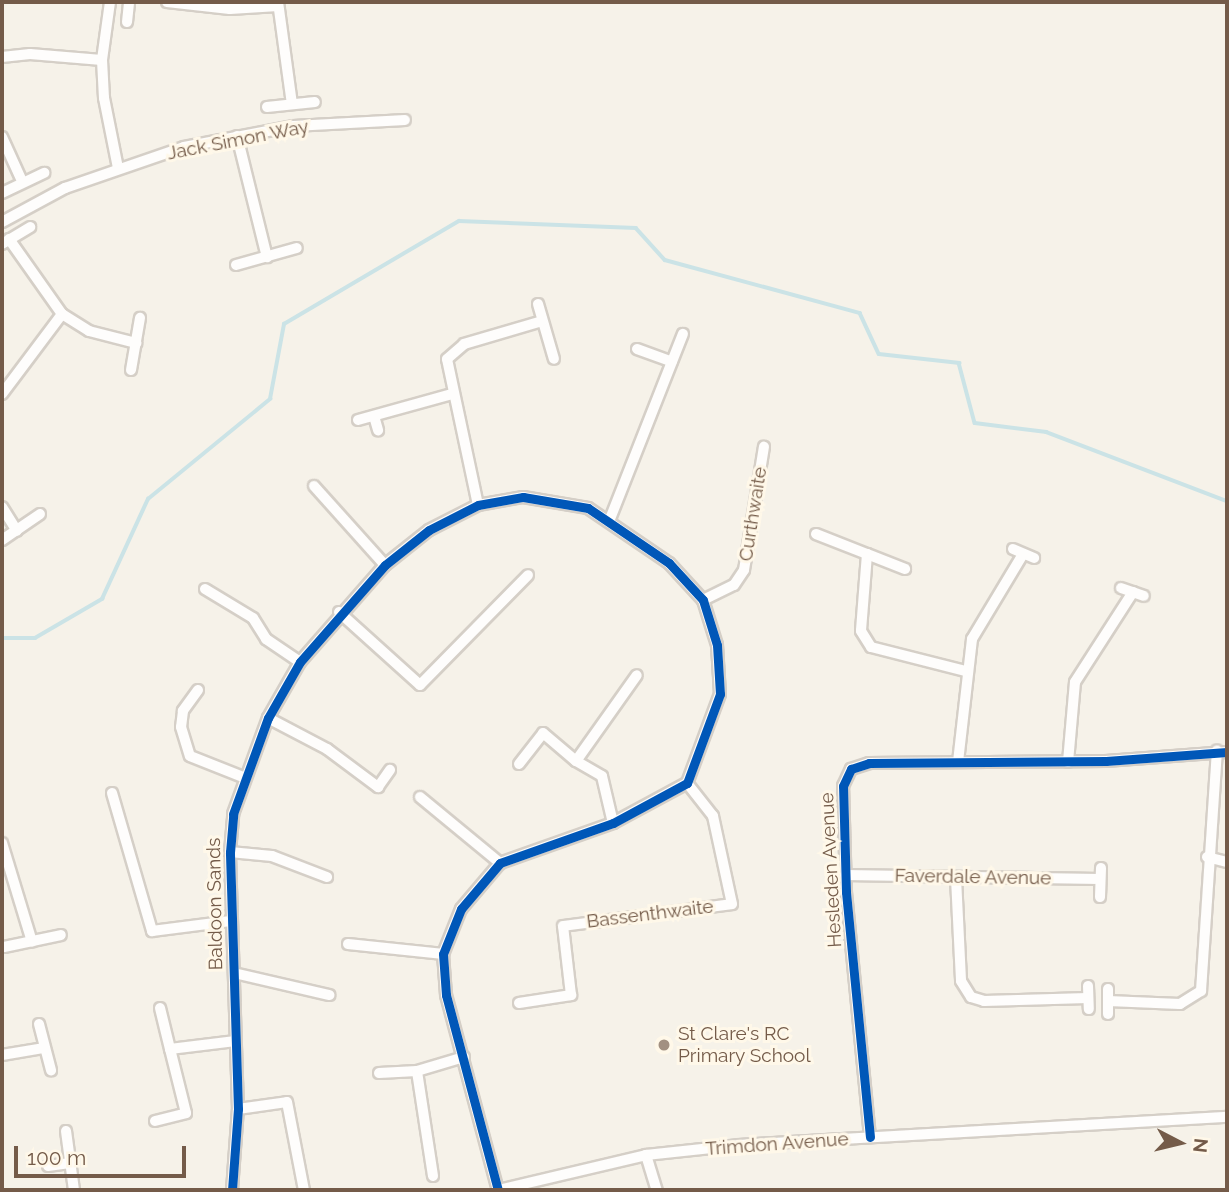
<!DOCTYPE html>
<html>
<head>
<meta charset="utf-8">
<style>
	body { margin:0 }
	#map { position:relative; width:1229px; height:1192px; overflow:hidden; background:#f6f2e9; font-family:Raleway,sans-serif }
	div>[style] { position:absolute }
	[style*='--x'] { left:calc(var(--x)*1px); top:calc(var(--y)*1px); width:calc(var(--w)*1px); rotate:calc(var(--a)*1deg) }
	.stream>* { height:3.5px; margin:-1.75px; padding:0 1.75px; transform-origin:1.75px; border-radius:1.75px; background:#cbe3e6 }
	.roads { filter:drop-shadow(2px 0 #d5cfc7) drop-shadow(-2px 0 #d5cfc7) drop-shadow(0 2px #d5cfc7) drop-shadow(0 -2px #d5cfc7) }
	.street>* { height:10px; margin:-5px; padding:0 5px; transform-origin:5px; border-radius:5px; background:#fefdfc }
	.cycleway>* { height:9px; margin:-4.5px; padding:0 4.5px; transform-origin:4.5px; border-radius:4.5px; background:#0057b8 }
	.dots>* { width:19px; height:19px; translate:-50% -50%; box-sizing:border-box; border:4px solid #fff8e9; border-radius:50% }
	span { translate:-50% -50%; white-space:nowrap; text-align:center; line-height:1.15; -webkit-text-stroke:6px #fff8e9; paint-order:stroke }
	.street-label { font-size:19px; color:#745b49 }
	.poi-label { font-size:19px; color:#745b49 }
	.left { translate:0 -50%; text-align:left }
	.frame { position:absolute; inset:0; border:4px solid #745b49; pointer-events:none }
	.north { position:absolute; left:1145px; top:1108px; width:70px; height:70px; -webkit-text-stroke:5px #fff8e9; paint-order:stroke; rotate:97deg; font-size:19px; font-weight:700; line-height:28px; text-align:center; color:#745b49 }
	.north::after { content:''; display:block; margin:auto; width:24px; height:32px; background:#745b49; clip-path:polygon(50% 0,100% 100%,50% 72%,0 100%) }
	.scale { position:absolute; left:14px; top:1146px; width:172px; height:32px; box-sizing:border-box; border:4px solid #745b49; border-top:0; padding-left:9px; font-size:21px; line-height:24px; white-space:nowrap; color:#745b49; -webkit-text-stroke:5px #fff8e9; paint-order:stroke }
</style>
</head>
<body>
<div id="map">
	<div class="stream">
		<div style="--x:2;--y:638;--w:33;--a:0"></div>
		<div style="--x:35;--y:638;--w:78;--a:-30.2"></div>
		<div style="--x:102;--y:599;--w:110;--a:-65.3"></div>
		<div style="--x:148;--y:499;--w:158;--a:-39.3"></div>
		<div style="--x:270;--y:399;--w:76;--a:-79.4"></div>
		<div style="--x:284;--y:324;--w:203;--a:-30.5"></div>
		<div style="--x:459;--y:221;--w:177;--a:2.3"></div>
		<div style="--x:636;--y:228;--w:43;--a:47.8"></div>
		<div style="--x:665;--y:260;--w:202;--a:15.2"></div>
		<div style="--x:860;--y:313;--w:45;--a:65.1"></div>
		<div style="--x:879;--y:354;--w:81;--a:6.4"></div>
		<div style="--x:959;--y:363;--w:62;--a:75.1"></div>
		<div style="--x:975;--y:423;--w:72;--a:7.2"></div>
		<div style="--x:1046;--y:432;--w:194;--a:20.9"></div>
	</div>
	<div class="roads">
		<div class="street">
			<div style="--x:110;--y:2;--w:59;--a:97.9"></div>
			<div style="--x:102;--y:60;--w:38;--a:87"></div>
			<div style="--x:104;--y:98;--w:71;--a:78.7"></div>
			<div style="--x:167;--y:2;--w:63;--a:6.3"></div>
			<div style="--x:230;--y:9;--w:48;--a:-3.6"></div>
			<div style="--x:278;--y:2;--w:103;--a:82.2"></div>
			<div style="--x:127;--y:22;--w:20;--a:-84"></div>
			<div style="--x:2;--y:57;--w:28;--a:-6"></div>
			<div style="--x:30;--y:54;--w:72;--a:4.8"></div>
			<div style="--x:267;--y:107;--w:48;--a:-5.9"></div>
			<div style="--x:237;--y:136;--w:125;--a:76.1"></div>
			<div style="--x:2;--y:137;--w:48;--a:65.6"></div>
			<div style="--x:2;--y:193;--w:47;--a:-25.5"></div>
			<div style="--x:2;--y:222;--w:72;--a:-28.4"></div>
			<div style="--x:65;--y:188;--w:126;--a:-19"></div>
			<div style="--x:184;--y:147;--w:112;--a:-10.8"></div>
			<div style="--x:294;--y:126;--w:111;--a:-3.1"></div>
			<div style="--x:9;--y:239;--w:92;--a:54.8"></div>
			<div style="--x:62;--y:314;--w:32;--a:32"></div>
			<div style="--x:89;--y:331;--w:49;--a:14.3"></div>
			<div style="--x:2;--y:244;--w:33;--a:-31"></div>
			<div style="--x:236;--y:265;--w:63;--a:-15.6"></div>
			<div style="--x:538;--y:304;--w:57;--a:73.8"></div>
			<div style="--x:637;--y:349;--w:37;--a:20"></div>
			<div style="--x:131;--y:370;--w:53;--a:-80.2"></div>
			<div style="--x:2;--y:394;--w:100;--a:-53.1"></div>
			<div style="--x:374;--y:416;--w:15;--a:74"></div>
			<div style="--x:358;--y:420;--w:98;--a:-15.5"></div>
			<div style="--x:314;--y:486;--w:106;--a:48.1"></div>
			<div style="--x:478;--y:505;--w:149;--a:-102"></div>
			<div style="--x:447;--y:359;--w:23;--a:-41"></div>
			<div style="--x:464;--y:344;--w:81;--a:-16.4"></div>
			<div style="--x:2;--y:507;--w:28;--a:58"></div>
			<div style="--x:610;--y:519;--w:199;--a:-68.5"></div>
			<div style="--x:816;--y:534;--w:55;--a:21.4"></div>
			<div style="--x:867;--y:554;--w:77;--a:94.5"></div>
			<div style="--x:861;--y:631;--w:19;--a:58"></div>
			<div style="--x:871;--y:647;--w:97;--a:14.3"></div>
			<div style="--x:2;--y:540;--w:46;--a:-34.4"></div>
			<div style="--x:1013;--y:549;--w:23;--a:23"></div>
			<div style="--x:867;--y:554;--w:41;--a:21.5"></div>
			<div style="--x:1121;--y:588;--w:24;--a:19"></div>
			<div style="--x:205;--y:589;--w:56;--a:31.1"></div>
			<div style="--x:253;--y:618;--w:25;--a:58"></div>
			<div style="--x:266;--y:639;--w:41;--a:34.1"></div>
			<div style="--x:703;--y:600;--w:34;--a:-26"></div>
			<div style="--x:734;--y:585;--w:18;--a:-56"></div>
			<div style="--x:744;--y:570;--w:125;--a:-80.8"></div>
			<div style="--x:339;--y:612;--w:109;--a:42"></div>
			<div style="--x:420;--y:685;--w:154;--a:-45.5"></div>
			<div style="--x:198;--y:690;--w:26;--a:126"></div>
			<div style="--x:183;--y:711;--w:16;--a:97"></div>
			<div style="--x:181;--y:727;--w:30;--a:73"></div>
			<div style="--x:190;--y:756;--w:57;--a:21.6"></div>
			<div style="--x:268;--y:718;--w:67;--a:27.7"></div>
			<div style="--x:327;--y:749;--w:64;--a:36.7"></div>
			<div style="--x:378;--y:787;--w:21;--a:-55"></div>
			<div style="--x:958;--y:762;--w:124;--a:-83.5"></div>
			<div style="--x:972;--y:639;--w:99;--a:-59"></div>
			<div style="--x:1068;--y:762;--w:80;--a:-85"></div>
			<div style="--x:1075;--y:682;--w:107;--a:-57.2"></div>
			<div style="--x:519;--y:764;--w:39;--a:-52"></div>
			<div style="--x:543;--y:733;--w:43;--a:40.3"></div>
			<div style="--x:112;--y:793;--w:144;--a:73.8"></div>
			<div style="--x:152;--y:931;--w:79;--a:-7.3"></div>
			<div style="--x:420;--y:797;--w:104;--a:39.5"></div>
			<div style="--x:613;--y:823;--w:48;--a:-103.2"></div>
			<div style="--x:602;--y:776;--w:30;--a:-150"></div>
			<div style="--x:576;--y:761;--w:105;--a:-54.7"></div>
			<div style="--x:2;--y:843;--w:103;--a:73.1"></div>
			<div style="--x:230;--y:852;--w:42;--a:5.4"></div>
			<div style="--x:272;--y:856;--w:59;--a:20.9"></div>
			<div style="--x:1207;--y:857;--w:21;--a:14"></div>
			<div style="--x:845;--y:875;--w:255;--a:0.9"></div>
			<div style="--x:956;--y:878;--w:103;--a:87.2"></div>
			<div style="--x:961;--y:981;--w:19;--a:58"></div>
			<div style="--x:971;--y:997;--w:14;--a:17"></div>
			<div style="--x:984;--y:1001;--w:104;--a:-1.7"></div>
			<div style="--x:1100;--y:897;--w:29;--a:-88"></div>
			<div style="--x:348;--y:944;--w:96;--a:6"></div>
			<div style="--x:4;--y:947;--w:58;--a:-11.9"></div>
			<div style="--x:234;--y:973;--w:98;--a:13"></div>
			<div style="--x:1088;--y:986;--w:23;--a:88"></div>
			<div style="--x:1108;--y:1001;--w:72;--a:2.4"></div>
			<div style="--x:1180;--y:1004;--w:25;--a:-32"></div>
			<div style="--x:1201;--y:991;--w:241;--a:-86.2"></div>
			<div style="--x:519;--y:1003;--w:53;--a:-8.7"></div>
			<div style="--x:571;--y:995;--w:69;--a:-96.6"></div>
			<div style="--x:563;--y:926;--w:170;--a:-7.4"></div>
			<div style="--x:732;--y:904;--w:90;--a:-102.2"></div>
			<div style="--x:713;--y:816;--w:42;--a:-128.2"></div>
			<div style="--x:160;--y:1008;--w:42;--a:76.3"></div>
			<div style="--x:1108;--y:1014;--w:25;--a:-90"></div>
			<div style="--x:39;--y:1024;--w:48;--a:75.4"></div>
			<div style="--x:2;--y:1055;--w:43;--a:-9.5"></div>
			<div style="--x:379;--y:1073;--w:38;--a:-3"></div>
			<div style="--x:238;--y:1109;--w:49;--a:-8.1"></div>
			<div style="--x:287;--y:1102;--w:90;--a:79.1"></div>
			<div style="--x:155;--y:1121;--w:32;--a:-14"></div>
			<div style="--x:186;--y:1113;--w:66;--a:-104"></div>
			<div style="--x:170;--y:1049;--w:66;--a:-6.9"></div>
			<div style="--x:66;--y:1131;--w:60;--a:82.3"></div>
			<div style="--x:870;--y:1137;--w:246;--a:-95.6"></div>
			<div style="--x:846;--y:892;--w:106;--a:-91.6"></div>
			<div style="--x:843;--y:786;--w:19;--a:-65"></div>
			<div style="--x:851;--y:769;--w:19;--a:-18"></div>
			<div style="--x:869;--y:763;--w:237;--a:-0.5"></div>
			<div style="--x:1106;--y:761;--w:121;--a:-4.3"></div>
			<div style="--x:646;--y:1155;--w:37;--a:73"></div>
			<div style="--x:48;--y:1166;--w:22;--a:-8"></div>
			<div style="--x:433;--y:1176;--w:106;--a:-98.7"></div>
			<div style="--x:417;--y:1071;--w:49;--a:-16.6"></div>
			<div style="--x:232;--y:1190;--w:81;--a:-85.8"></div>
			<div style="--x:238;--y:1109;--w:257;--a:-91.8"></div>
			<div style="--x:230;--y:852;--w:38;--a:-85"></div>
			<div style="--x:233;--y:814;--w:102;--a:-70"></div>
			<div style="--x:268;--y:718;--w:64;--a:-60.3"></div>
			<div style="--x:300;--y:662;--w:129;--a:-48.8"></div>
			<div style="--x:385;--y:565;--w:56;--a:-38.5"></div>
			<div style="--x:429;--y:530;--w:55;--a:-27"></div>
			<div style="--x:478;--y:505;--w:46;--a:-10.1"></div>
			<div style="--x:523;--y:497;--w:66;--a:9.6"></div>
			<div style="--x:588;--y:508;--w:98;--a:34.2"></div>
			<div style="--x:669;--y:563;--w:50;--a:47.4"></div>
			<div style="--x:703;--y:600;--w:47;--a:72.7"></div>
			<div style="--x:717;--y:645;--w:49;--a:86.5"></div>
			<div style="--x:720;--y:694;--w:95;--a:110.3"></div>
			<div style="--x:687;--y:783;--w:84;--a:151.6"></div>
			<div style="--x:613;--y:823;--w:120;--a:160.5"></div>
			<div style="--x:500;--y:863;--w:60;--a:130.3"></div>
			<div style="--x:461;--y:909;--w:48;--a:111.8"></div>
			<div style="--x:443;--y:954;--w:41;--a:85.8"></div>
			<div style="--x:446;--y:995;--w:202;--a:75.1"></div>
			<div style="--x:498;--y:1190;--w:152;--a:-13.3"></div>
			<div style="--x:646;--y:1155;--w:94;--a:-6.1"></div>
			<div style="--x:739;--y:1145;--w:489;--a:-3.3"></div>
		</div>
	</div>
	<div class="cycleway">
		<div style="--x:870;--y:1137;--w:246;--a:-95.6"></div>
		<div style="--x:846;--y:892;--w:106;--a:-91.6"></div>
		<div style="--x:843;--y:786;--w:19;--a:-65"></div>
		<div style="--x:851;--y:769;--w:19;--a:-18"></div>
		<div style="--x:869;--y:763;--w:237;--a:-0.5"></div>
		<div style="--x:1106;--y:761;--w:121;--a:-4.3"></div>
		<div style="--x:232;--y:1190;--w:81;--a:-85.8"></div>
		<div style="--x:238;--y:1109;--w:257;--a:-91.8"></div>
		<div style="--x:230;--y:852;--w:38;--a:-85"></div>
		<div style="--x:233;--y:814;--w:102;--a:-70"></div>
		<div style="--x:268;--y:718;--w:64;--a:-60.3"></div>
		<div style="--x:300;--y:662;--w:129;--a:-48.8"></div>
		<div style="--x:385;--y:565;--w:56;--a:-38.5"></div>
		<div style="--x:429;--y:530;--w:55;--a:-27"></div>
		<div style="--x:478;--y:505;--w:46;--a:-10.1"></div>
		<div style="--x:523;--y:497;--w:66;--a:9.6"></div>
		<div style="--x:588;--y:508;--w:98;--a:34.2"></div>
		<div style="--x:669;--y:563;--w:50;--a:47.4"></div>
		<div style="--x:703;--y:600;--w:47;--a:72.7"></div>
		<div style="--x:717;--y:645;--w:49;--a:86.5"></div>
		<div style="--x:720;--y:694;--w:95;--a:110.3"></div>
		<div style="--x:687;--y:783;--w:84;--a:151.6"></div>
		<div style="--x:613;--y:823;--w:120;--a:160.5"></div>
		<div style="--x:500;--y:863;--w:60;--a:130.3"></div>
		<div style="--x:461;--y:909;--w:48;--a:111.8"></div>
		<div style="--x:443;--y:954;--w:41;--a:85.8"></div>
		<div style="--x:446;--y:995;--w:202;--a:75.1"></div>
	</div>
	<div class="dots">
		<div style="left:664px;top:1045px;background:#a29081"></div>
	</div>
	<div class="street-label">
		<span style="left:238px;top:140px;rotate:-11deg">Jack Simon Way</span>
		<span style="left:753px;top:514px;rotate:-81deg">Curthwaite</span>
		<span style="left:831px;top:870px;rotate:-93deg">Hesleden Avenue</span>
		<span style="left:973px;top:877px;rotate:1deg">Faverdale Avenue</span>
		<span style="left:215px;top:904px;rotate:-91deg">Baldoon Sands</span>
		<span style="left:650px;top:914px;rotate:-7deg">Bassenthwaite</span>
		<span style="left:777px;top:1144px;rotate:-4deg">Trimdon Avenue</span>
	</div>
	<div class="poi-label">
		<span class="left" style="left:678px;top:1045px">St Clare's RC<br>Primary School</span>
	</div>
	<div class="frame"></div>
	<div class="north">N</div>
	<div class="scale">100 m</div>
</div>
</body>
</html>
